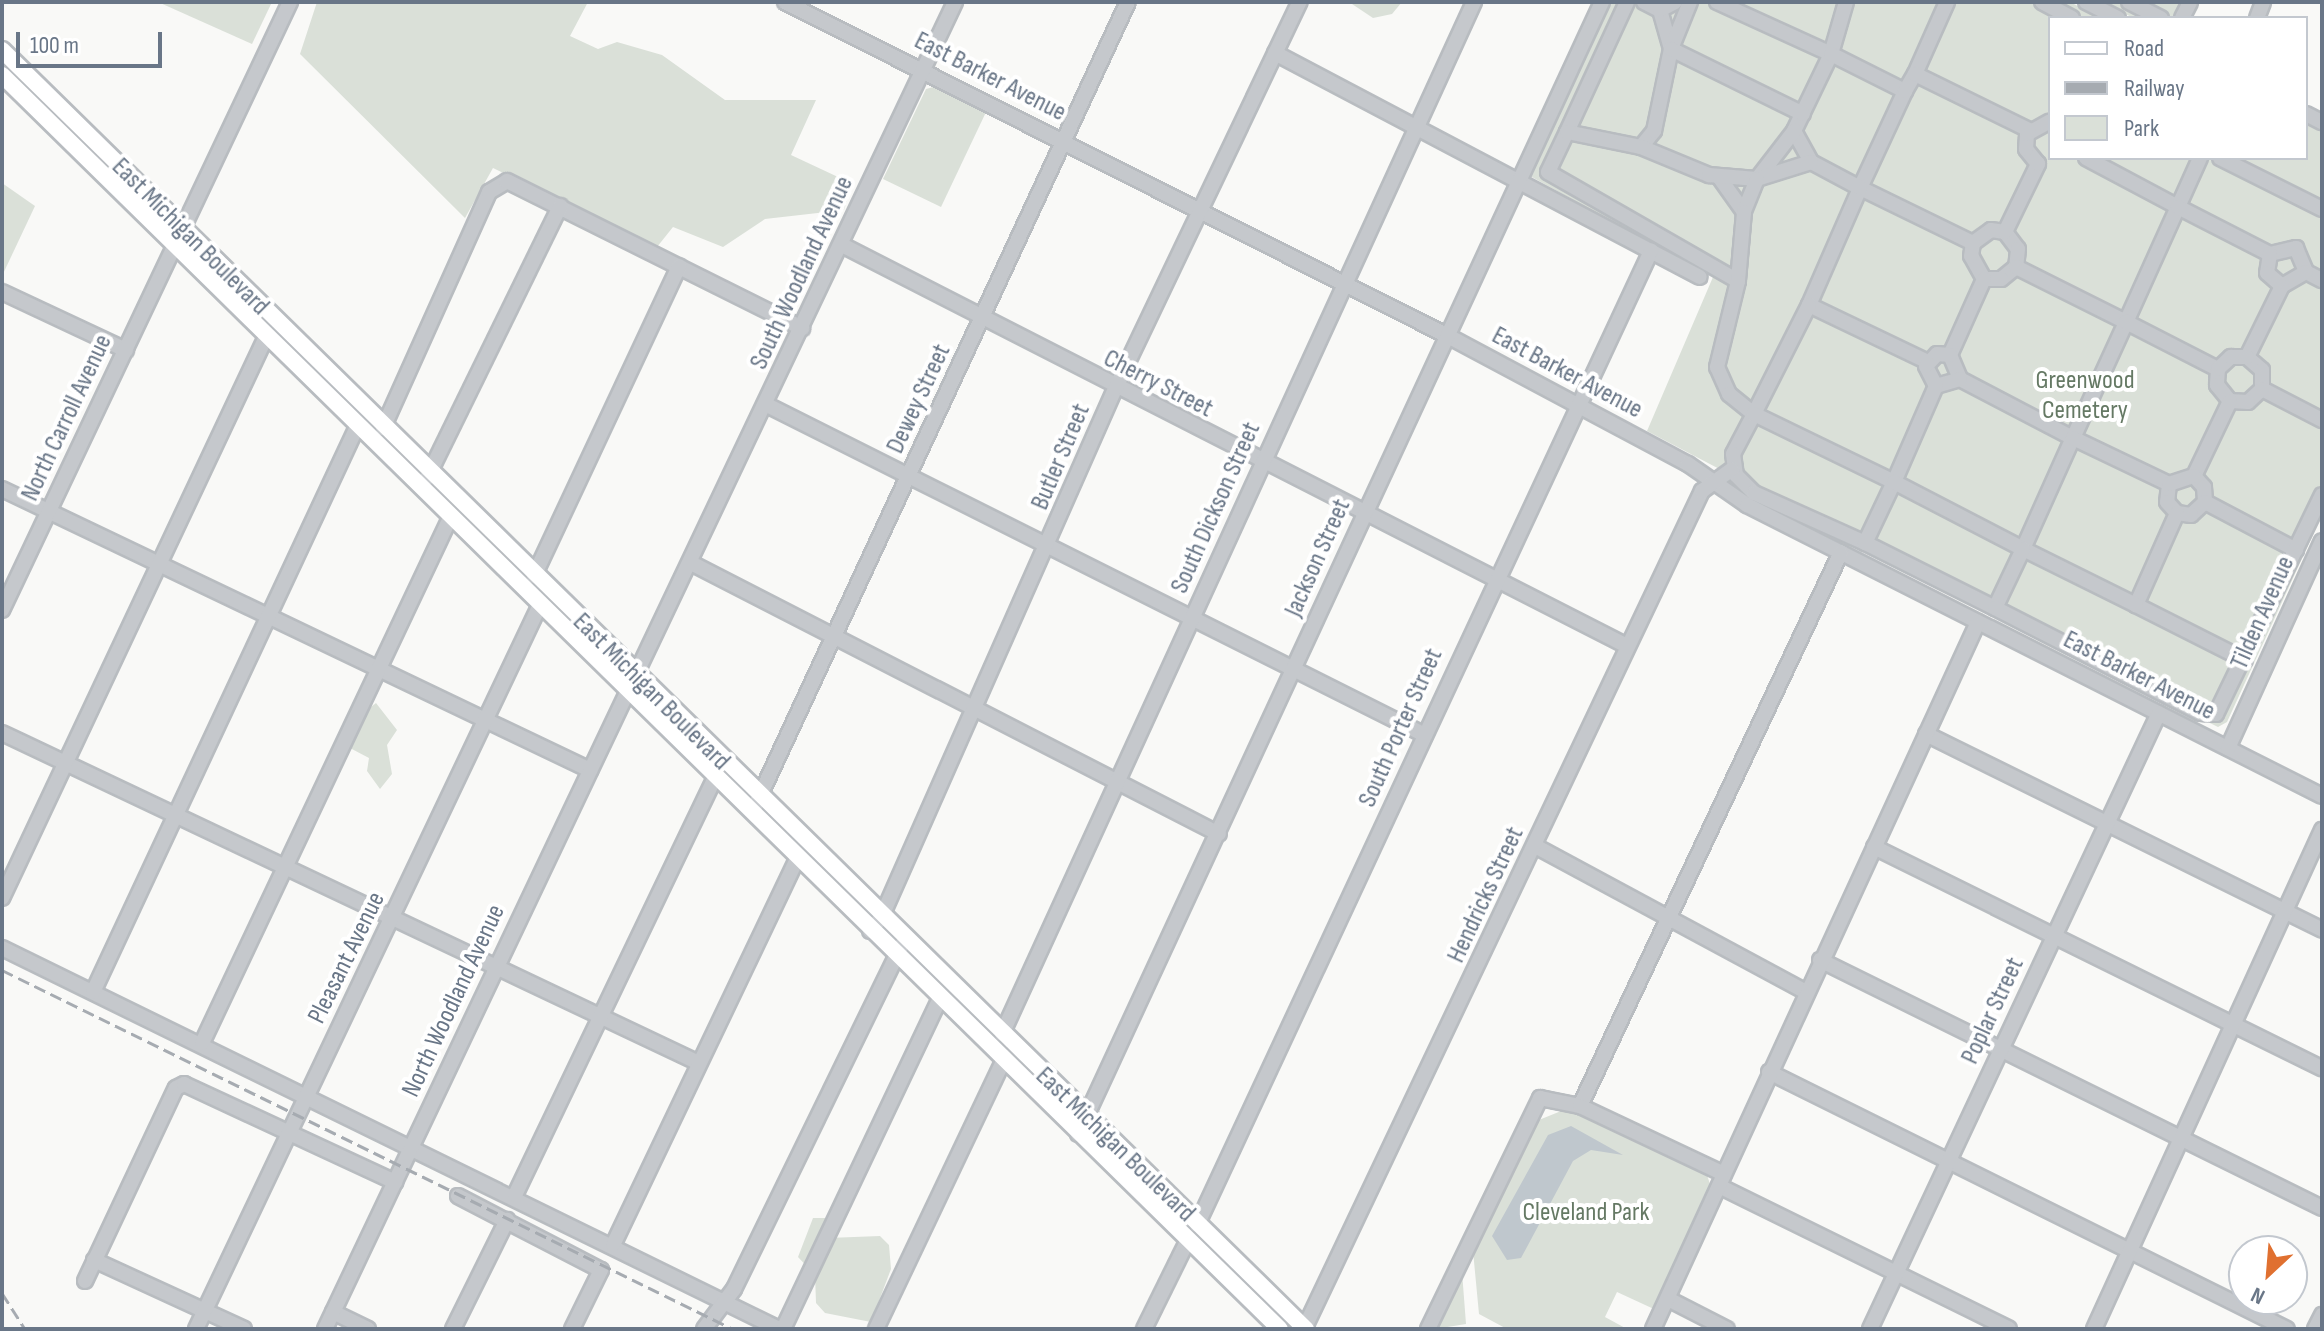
<!DOCTYPE html>
<html>
<head>
<meta charset="utf-8">
<style>
	body { margin:0 }
	#map { position:relative; width:2324px; height:1331px; overflow:hidden; background:#f9f9f7; font-family:"Sofia Sans Condensed",sans-serif }
	div>[style] { position:absolute }
	[style*='--x'] { left:calc(var(--x)*1px); top:calc(var(--y)*1px); width:calc(var(--w)*1px); rotate:calc(var(--a)*1deg) }
	.green>* { inset:0; background:#dae0d8 }
	.water>* { inset:0; background:#bfc7cd }
	.roads { filter:drop-shadow(2px 0 #b8bcc0) drop-shadow(-2px 0 #b8bcc0) drop-shadow(0 2px #b8bcc0) drop-shadow(0 -2px #b8bcc0) }
	.minor>* { height:14px; margin:-7px; padding:0 7px; transform-origin:7px; border-radius:7px; background:#c5c8cc }
	.major>* { height:16px; margin:-8px; padding:0 8px; transform-origin:8px; border-radius:8px; background:#fff }
	.rail>* { height:3px; margin-top:-1.5px; transform-origin:0; background:repeating-linear-gradient(90deg,#a6abb1 0 12px,transparent 0 18px) }
	span { translate:-50% -50%; white-space:nowrap; text-align:center; line-height:1.15; -webkit-text-stroke:8px #fff; paint-order:stroke }
	.street-label { font-size:26px; color:#697687 }
	.park-label { font-size:26px; color:#657964 }
	.frame { position:absolute; inset:0; border:4px solid #697687; pointer-events:none }
	.legend { position:absolute; left:2048px; top:16px; width:260px; height:144px; box-sizing:border-box; background:#fff; border:2px solid #c3c8cf; margin:0; padding:10px 14px; list-style:none; font-size:24px; color:#697687 }
	.legend li { display:flex; align-items:center; gap:16px; height:40px }
	.legend b { width:40px; border:2px solid #c3c8cf }
	.north { position:absolute; left:2228px; top:1235px; width:80px; height:80px; box-sizing:border-box; background:#fff; border:2px solid #c3c8cf; border-radius:50%; rotate:206deg; font-size:22px; font-weight:700; line-height:32px; text-align:center; color:#697687 }
	.north::after { content:''; display:block; margin:auto; width:28px; height:36px; background:#e07030; clip-path:polygon(50% 0,100% 100%,50% 72%,0 100%) }
	.scale { position:absolute; left:16px; top:32px; width:146px; height:36px; box-sizing:border-box; border:4px solid #697687; border-top:0; padding-left:10px; font-size:24px; line-height:28px; white-space:nowrap; color:#697687; -webkit-text-stroke:6px #fff; paint-order:stroke }
</style>
</head>
<body>
<div id="map">
	<div class="green">
		<div style="clip-path:polygon(158px 2px,272px 2px,252px 44px)"></div>
		<div style="clip-path:polygon(317px 2px,588px 2px,570px 36px,598px 49px,617px 42px,662px 55px,725px 100px,816px 100px,791px 155px,853px 184px,844px 210px,765px 219px,723px 247px,673px 227px,657px 247px,493px 168px,465px 218px,300px 54px)"></div>
		<div style="clip-path:polygon(1349px 2px,1402px 2px,1392px 14px,1373px 18px)"></div>
		<div style="clip-path:polygon(1611px 2px,2070px 2px,2101px 18px,2050px 18px,2050px 158px,2306px 158px,2306px 122px,2322px 130px,2322px 515px,2227px 722px,2218px 727px,1750px 494px,1727px 473px,1647px 431px,1713px 277px,1530px 176px)"></div>
		<div style="clip-path:polygon(2103px 2px,2198px 2px,2191px 18px,2133px 18px)"></div>
		<div style="clip-path:polygon(937px 86px,987px 110px,941px 207px,883px 179px,926px 89px)"></div>
		<div style="clip-path:polygon(2px 183px,35px 206px,2px 276px)"></div>
		<div style="clip-path:polygon(376px 703px,397px 730px,387px 745px,392px 774px,380px 789px,367px 771px,369px 758px,348px 747px,362px 714px)"></div>
		<div style="clip-path:polygon(1566px 1109px,1707px 1175px,1712px 1190px,1656px 1310px,1617px 1292px,1605px 1317px,1627px 1329px,1507px 1329px,1479px 1314px,1473px 1251px,1534px 1122px)"></div>
		<div style="clip-path:polygon(813px 1218px,829px 1218px,828px 1238px,880px 1236px,889px 1245px,891px 1269px,871px 1322px,825px 1313px,816px 1303px,815px 1275px,798px 1257px)"></div>
		<div style="clip-path:polygon(1462px 1272px,1466px 1324px,1435px 1329px)"></div>
	</div>
	<div class="water">
		<div style="clip-path:polygon(1571px 1126px,1623px 1155px,1591px 1150px,1573px 1161px,1521px 1258px,1507px 1260px,1492px 1236px,1548px 1135px)"></div>
	</div>
	<div class="roads">
		<div class="minor">
			<div style="--x:785;--y:2;--w:742;--a:26.74"></div>
			<div style="--x:1448;--y:336;--w:272;--a:28.1"></div>
			<div style="--x:1688;--y:464;--w:72;--a:34.8"></div>
			<div style="--x:1747;--y:505;--w:644;--a:26.84"></div>
			<div style="--x:1644;--y:2;--w:18;--a:27"></div>
			<div style="--x:1660;--y:10;--w:41;--a:74.2"></div>
			<div style="--x:1671;--y:49;--w:51;--a:-68"></div>
			<div style="--x:1717;--y:2;--w:125;--a:24.5"></div>
			<div style="--x:1831;--y:54;--w:85;--a:115.7"></div>
			<div style="--x:1794;--y:131;--w:35;--a:61"></div>
			<div style="--x:1846;--y:2;--w:54;--a:106.1"></div>
			<div style="--x:1831;--y:54;--w:83;--a:26.6"></div>
			<div style="--x:2042;--y:2;--w:34;--a:28"></div>
			<div style="--x:2086;--y:2;--w:36;--a:27"></div>
			<div style="--x:2129;--y:2;--w:36;--a:27"></div>
			<div style="--x:1660;--y:10;--w:17;--a:-28"></div>
			<div style="--x:2182;--y:18;--w:18;--a:-63"></div>
			<div style="--x:2257;--y:18;--w:17;--a:-69"></div>
			<div style="--x:1275;--y:53;--w:480;--a:27.8"></div>
			<div style="--x:1915;--y:74;--w:79;--a:-66"></div>
			<div style="--x:2306;--y:114;--w:18;--a:27"></div>
			<div style="--x:1567;--y:132;--w:143;--a:-65.2"></div>
			<div style="--x:1641;--y:147;--w:21;--a:-51"></div>
			<div style="--x:1654;--y:131;--w:84;--a:-78.3"></div>
			<div style="--x:1671;--y:49;--w:147;--a:26.2"></div>
			<div style="--x:2086;--y:158;--w:104;--a:28"></div>
			<div style="--x:2178;--y:207;--w:54;--a:-65.8"></div>
			<div style="--x:2220;--y:158;--w:114;--a:26.6"></div>
			<div style="--x:1719;--y:177;--w:43;--a:54.5"></div>
			<div style="--x:2005;--y:232;--w:21;--a:53"></div>
			<div style="--x:2018;--y:249;--w:18;--a:96"></div>
			<div style="--x:2016;--y:267;--w:19;--a:141"></div>
			<div style="--x:2001;--y:279;--w:17;--a:180"></div>
			<div style="--x:1984;--y:279;--w:26;--a:-119"></div>
			<div style="--x:1971;--y:256;--w:13;--a:-81"></div>
			<div style="--x:1973;--y:243;--w:22;--a:-36"></div>
			<div style="--x:1991;--y:230;--w:14;--a:8"></div>
			<div style="--x:2005;--y:232;--w:76;--a:-64.1"></div>
			<div style="--x:2038;--y:164;--w:19;--a:-129"></div>
			<div style="--x:2026;--y:149;--w:15;--a:-86"></div>
			<div style="--x:2027;--y:134;--w:26;--a:-29"></div>
			<div style="--x:1973;--y:243;--w:126;--a:-154"></div>
			<div style="--x:1860;--y:188;--w:107;--a:-65.1"></div>
			<div style="--x:1905;--y:91;--w:20;--a:-60"></div>
			<div style="--x:1915;--y:74;--w:127;--a:26.2"></div>
			<div style="--x:842;--y:245;--w:881;--a:27.06"></div>
			<div style="--x:2270;--y:254;--w:27;--a:-13"></div>
			<div style="--x:2296;--y:248;--w:26;--a:67"></div>
			<div style="--x:2306;--y:272;--w:18;--a:27"></div>
			<div style="--x:2016;--y:267;--w:123;--a:26.6"></div>
			<div style="--x:2126;--y:322;--w:126;--a:-65.7"></div>
			<div style="--x:2178;--y:207;--w:103;--a:27.1"></div>
			<div style="--x:2270;--y:254;--w:19;--a:99"></div>
			<div style="--x:2267;--y:273;--w:20;--a:41"></div>
			<div style="--x:2306;--y:272;--w:28;--a:150"></div>
			<div style="--x:2282;--y:286;--w:79;--a:116.2"></div>
			<div style="--x:2247;--y:357;--w:20;--a:41"></div>
			<div style="--x:2262;--y:370;--w:19;--a:90"></div>
			<div style="--x:2262;--y:389;--w:68;--a:27.3"></div>
			<div style="--x:1984;--y:279;--w:83;--a:114.1"></div>
			<div style="--x:1950;--y:355;--w:26;--a:67"></div>
			<div style="--x:1960;--y:379;--w:127;--a:27.6"></div>
			<div style="--x:2073;--y:438;--w:128;--a:-65.4"></div>
			<div style="--x:2126;--y:322;--w:103;--a:27.1"></div>
			<div style="--x:2218;--y:369;--w:16;--a:94"></div>
			<div style="--x:2217;--y:385;--w:21;--a:51"></div>
			<div style="--x:1738;--y:281;--w:219;--a:-150.2"></div>
			<div style="--x:1548;--y:172;--w:44;--a:-64.6"></div>
			<div style="--x:1567;--y:132;--w:76;--a:11.5"></div>
			<div style="--x:1641;--y:147;--w:74;--a:22.4"></div>
			<div style="--x:1709;--y:175;--w:48;--a:4.8"></div>
			<div style="--x:1757;--y:179;--w:61;--a:-52.4"></div>
			<div style="--x:2;--y:292;--w:137;--a:25.1"></div>
			<div style="--x:1809;--y:305;--w:128;--a:-66.4"></div>
			<div style="--x:1860;--y:188;--w:55;--a:-152"></div>
			<div style="--x:1811;--y:162;--w:57;--a:162.5"></div>
			<div style="--x:1757;--y:179;--w:35;--a:112"></div>
			<div style="--x:1744;--y:212;--w:69;--a:95"></div>
			<div style="--x:1738;--y:281;--w:89;--a:103.7"></div>
			<div style="--x:1717;--y:367;--w:30;--a:66"></div>
			<div style="--x:1729;--y:394;--w:32;--a:39"></div>
			<div style="--x:1754;--y:414;--w:45;--a:117.7"></div>
			<div style="--x:1733;--y:454;--w:21;--a:82"></div>
			<div style="--x:1736;--y:475;--w:25;--a:45"></div>
			<div style="--x:1754;--y:493;--w:122;--a:24.2"></div>
			<div style="--x:1928;--y:362;--w:132;--a:-154.4"></div>
			<div style="--x:1809;--y:305;--w:122;--a:116.8"></div>
			<div style="--x:1754;--y:414;--w:156;--a:25.9"></div>
			<div style="--x:1894;--y:482;--w:105;--a:-66.4"></div>
			<div style="--x:1936;--y:386;--w:25;--a:-16"></div>
			<div style="--x:2218;--y:369;--w:18;--a:-43"></div>
			<div style="--x:2231;--y:357;--w:16;--a:0"></div>
			<div style="--x:1936;--y:386;--w:22;--a:-117"></div>
			<div style="--x:1926;--y:366;--w:16;--a:-47"></div>
			<div style="--x:1937;--y:354;--w:13;--a:4"></div>
			<div style="--x:2262;--y:389;--w:19;--a:137"></div>
			<div style="--x:2248;--y:402;--w:18;--a:-177"></div>
			<div style="--x:2230;--y:401;--w:83;--a:115.6"></div>
			<div style="--x:2194;--y:476;--w:15;--a:48"></div>
			<div style="--x:2204;--y:487;--w:15;--a:86"></div>
			<div style="--x:2205;--y:502;--w:103;--a:27.8"></div>
			<div style="--x:767;--y:405;--w:736;--a:26.63"></div>
			<div style="--x:383;--y:428;--w:259;--a:-65.8"></div>
			<div style="--x:489;--y:192;--w:21;--a:-31"></div>
			<div style="--x:507;--y:181;--w:330;--a:26.5"></div>
			<div style="--x:427;--y:478;--w:303;--a:-63.9"></div>
			<div style="--x:2169;--y:484;--w:18;--a:96"></div>
			<div style="--x:2167;--y:502;--w:15;--a:48"></div>
			<div style="--x:2;--y:489;--w:652;--a:25.54"></div>
			<div style="--x:2205;--y:502;--w:19;--a:137"></div>
			<div style="--x:2191;--y:515;--w:14;--a:-172"></div>
			<div style="--x:2177;--y:513;--w:101;--a:114"></div>
			<div style="--x:2136;--y:605;--w:122;--a:26.8"></div>
			<div style="--x:693;--y:564;--w:591;--a:27.17"></div>
			<div style="--x:534;--y:576;--w:342;--a:-64.9"></div>
			<div style="--x:2136;--y:605;--w:126;--a:-153.6"></div>
			<div style="--x:2023;--y:549;--w:122;--a:-65.8"></div>
			<div style="--x:2073;--y:438;--w:106;--a:25.6"></div>
			<div style="--x:2169;--y:484;--w:26;--a:-18"></div>
			<div style="--x:1995;--y:608;--w:145;--a:-153.4"></div>
			<div style="--x:1865;--y:543;--w:68;--a:-64.6"></div>
			<div style="--x:1894;--y:482;--w:145;--a:27.4"></div>
			<div style="--x:2023;--y:549;--w:65;--a:115.4"></div>
			<div style="--x:1995;--y:608;--w:230;--a:27.1"></div>
			<div style="--x:2200;--y:713;--w:16;--a:4"></div>
			<div style="--x:2216;--y:714;--w:243;--a:-64.2"></div>
			<div style="--x:2;--y:610;--w:673;--a:-64.65"></div>
			<div style="--x:2;--y:733;--w:771;--a:25.34"></div>
			<div style="--x:1926;--y:734;--w:442;--a:26.3"></div>
			<div style="--x:2228;--y:748;--w:227;--a:-65.6"></div>
			<div style="--x:756;--y:804;--w:884;--a:-65.12"></div>
			<div style="--x:1535;--y:846;--w:308;--a:28.3"></div>
			<div style="--x:1874;--y:847;--w:500;--a:26.3"></div>
			<div style="--x:2;--y:898;--w:620;--a:-64.8"></div>
			<div style="--x:870;--y:931;--w:17;--a:-50"></div>
			<div style="--x:881;--y:918;--w:578;--a:-66.14"></div>
			<div style="--x:1115;--y:389;--w:429;--a:-64.5"></div>
			<div style="--x:2;--y:948;--w:865;--a:26.12"></div>
			<div style="--x:1820;--y:960;--w:560;--a:26.29"></div>
			<div style="--x:93;--y:992;--w:624;--a:-64.96"></div>
			<div style="--x:1002;--y:1034;--w:1135;--a:-65.42"></div>
			<div style="--x:202;--y:1043;--w:581;--a:-64.71"></div>
			<div style="--x:1769;--y:1072;--w:578;--a:26.39"></div>
			<div style="--x:1580;--y:1106;--w:612;--a:-64.77"></div>
			<div style="--x:1078;--y:1134;--w:1247;--a:-65.16"></div>
			<div style="--x:1719;--y:1186;--w:323;--a:26.2"></div>
			<div style="--x:515;--y:1195;--w:460;--a:-64.4"></div>
			<div style="--x:458;--y:1196;--w:161;--a:27.4"></div>
			<div style="--x:601;--y:1270;--w:66;--a:116.2"></div>
			<div style="--x:1197;--y:1225;--w:1075;--a:-65.01"></div>
			<div style="--x:613;--y:1245;--w:427;--a:-64.5"></div>
			<div style="--x:94;--y:1260;--w:165;--a:24.7"></div>
			<div style="--x:85;--y:1281;--w:213;--a:-64.8"></div>
			<div style="--x:176;--y:1088;--w:9;--a:-27"></div>
			<div style="--x:184;--y:1084;--w:233;--a:24.9"></div>
			<div style="--x:1668;--y:1299;--w:66;--a:27"></div>
			<div style="--x:333;--y:1312;--w:39;--a:26"></div>
			<div style="--x:196;--y:1329;--w:799;--a:-64.59"></div>
			<div style="--x:325;--y:1329;--w:1469;--a:-64.6"></div>
			<div style="--x:453;--y:1329;--w:122;--a:-63.6"></div>
			<div style="--x:704;--y:1329;--w:50;--a:-53.1"></div>
			<div style="--x:734;--y:1289;--w:384;--a:-64"></div>
			<div style="--x:783;--y:1329;--w:365;--a:-64.6"></div>
			<div style="--x:876;--y:1329;--w:297;--a:-64.6"></div>
			<div style="--x:1144;--y:1329;--w:99;--a:-63.7"></div>
			<div style="--x:1304;--y:1329;--w:928;--a:-64.6"></div>
			<div style="--x:1702;--y:491;--w:37;--a:-36"></div>
			<div style="--x:1428;--y:1329;--w:257;--a:-64.1"></div>
			<div style="--x:1540;--y:1098;--w:41;--a:11.3"></div>
			<div style="--x:1580;--y:1106;--w:159;--a:25.3"></div>
			<div style="--x:1653;--y:1329;--w:778;--a:-65.31"></div>
			<div style="--x:1870;--y:1329;--w:680;--a:-64.87"></div>
			<div style="--x:2094;--y:1329;--w:549;--a:-65.44"></div>
			<div style="--x:2315;--y:1329;--w:16;--a:-63"></div>
		</div>
		<div class="major">
			<div style="--x:2;--y:50;--w:1827;--a:44.45"></div>
			<div style="--x:2;--y:75;--w:1790;--a:44.46"></div>
		</div>
	</div>
	<div class="rail">
		<div style="--x:2;--y:970;--w:814;--a:26.16"></div>
		<div style="--x:2;--y:1293;--w:43;--a:57.4"></div>
	</div>
	<div class="street-label">
		<span style="left:990px;top:77px;rotate:27deg">East Barker Avenue</span>
		<span style="left:190px;top:237px;rotate:45deg">East Michigan Boulevard</span>
		<span style="left:802px;top:273px;rotate:-65deg">South Woodland Avenue</span>
		<span style="left:1567px;top:373px;rotate:28deg">East Barker Avenue</span>
		<span style="left:1158px;top:384px;rotate:27deg">Cherry Street</span>
		<span style="left:919px;top:399px;rotate:-65deg">Dewey Street</span>
		<span style="left:67px;top:418px;rotate:-65deg">North Carroll Avenue</span>
		<span style="left:1061px;top:457px;rotate:-67deg">Butler Street</span>
		<span style="left:1216px;top:508px;rotate:-66deg">South Dickson Street</span>
		<span style="left:1318px;top:558px;rotate:-66deg">Jackson Street</span>
		<span style="left:2263px;top:613px;rotate:-66deg">Tilden Avenue</span>
		<span style="left:2139px;top:676px;rotate:27deg">East Barker Avenue</span>
		<span style="left:651px;top:692px;rotate:45deg">East Michigan Boulevard</span>
		<span style="left:1401px;top:728px;rotate:-66deg">South Porter Street</span>
		<span style="left:1486px;top:895px;rotate:-65deg">Hendricks Street</span>
		<span style="left:347px;top:958px;rotate:-64deg">Pleasant Avenue</span>
		<span style="left:454px;top:1001px;rotate:-65deg">North Woodland Avenue</span>
		<span style="left:1993px;top:1011px;rotate:-65deg">Poplar Street</span>
		<span style="left:1115px;top:1145px;rotate:44deg">East Michigan Boulevard</span>
	</div>
	<div class="park-label">
		<span style="left:2085px;top:396px">Greenwood<br>Cemetery</span>
		<span style="left:1586px;top:1213px">Cleveland Park</span>
	</div>
	<div class="frame"></div>
	<ul class="legend">
	<li><b style="height:10px;background:#fff"></b>Road</li>
	<li><b style="height:10px;background:#a6abb1"></b>Railway</li>
	<li><b style="height:22px;background:#dae0d8"></b>Park</li>
	</ul>
	<div class="north">N</div>
	<div class="scale">100 m</div>
</div>
</body>
</html>
